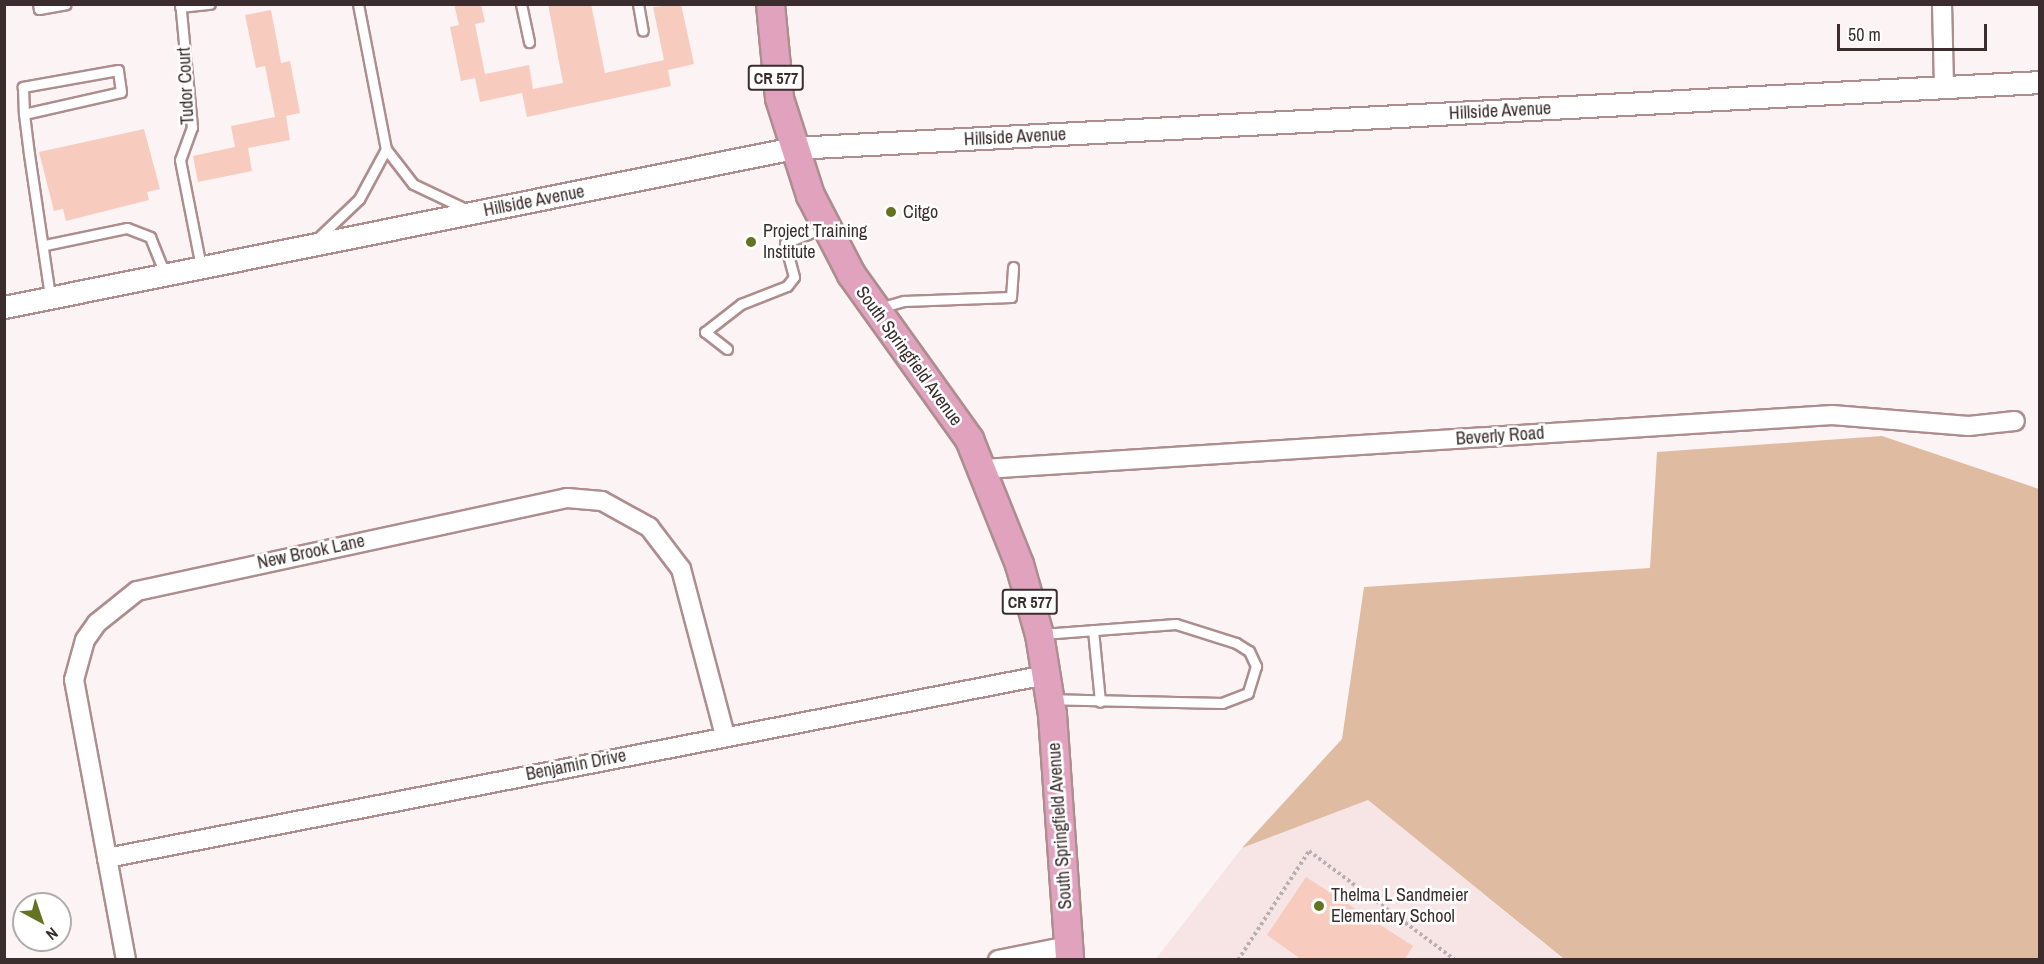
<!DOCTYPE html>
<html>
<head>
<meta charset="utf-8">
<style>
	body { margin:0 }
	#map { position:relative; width:2044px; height:964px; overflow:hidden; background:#fbf3f4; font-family:"Archivo Narrow",sans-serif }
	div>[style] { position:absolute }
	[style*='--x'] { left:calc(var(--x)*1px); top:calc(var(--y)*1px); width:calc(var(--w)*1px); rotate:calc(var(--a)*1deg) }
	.built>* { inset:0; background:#f7e4e5 }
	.green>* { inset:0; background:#dfbba1 }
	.building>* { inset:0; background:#f7ccbf }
	.path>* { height:4px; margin-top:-2px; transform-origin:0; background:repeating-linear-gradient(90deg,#b9afb0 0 3px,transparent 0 6px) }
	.roads { filter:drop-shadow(2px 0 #ae8d8e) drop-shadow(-2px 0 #ae8d8e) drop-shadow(0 2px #ae8d8e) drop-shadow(0 -2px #ae8d8e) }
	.service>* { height:9px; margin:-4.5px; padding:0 4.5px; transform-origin:4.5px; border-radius:4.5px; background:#fff }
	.minor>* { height:18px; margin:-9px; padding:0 9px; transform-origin:9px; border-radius:9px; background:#fff }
	.tertiary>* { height:21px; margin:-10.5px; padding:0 10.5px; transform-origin:10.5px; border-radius:10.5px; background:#fff }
	.primary>* { height:27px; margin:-13.5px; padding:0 13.5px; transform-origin:13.5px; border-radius:13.5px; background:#e0a2bd }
	.dots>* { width:16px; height:16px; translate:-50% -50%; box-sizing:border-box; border:3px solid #fff; border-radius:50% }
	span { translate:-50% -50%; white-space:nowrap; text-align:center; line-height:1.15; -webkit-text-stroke:5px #fff; paint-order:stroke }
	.shield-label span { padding:2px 4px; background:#fff; border:2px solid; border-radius:4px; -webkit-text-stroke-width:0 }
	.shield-label { font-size:16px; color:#3b2d2e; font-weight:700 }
	.street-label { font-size:18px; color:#3b2d2e }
	.poi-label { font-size:18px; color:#3b2d2e }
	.left { translate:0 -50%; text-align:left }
	.frame { position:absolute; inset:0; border:6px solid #3b2d2e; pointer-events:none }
	.north { position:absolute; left:12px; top:892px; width:60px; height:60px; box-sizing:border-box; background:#fff; border:2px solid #b1abab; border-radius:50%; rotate:140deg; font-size:16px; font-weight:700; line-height:24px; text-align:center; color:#3b2d2e }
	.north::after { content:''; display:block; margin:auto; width:21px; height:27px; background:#647320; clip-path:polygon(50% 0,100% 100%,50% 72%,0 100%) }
	.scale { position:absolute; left:1837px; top:24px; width:150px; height:27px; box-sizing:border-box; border:3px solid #3b2d2e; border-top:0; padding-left:8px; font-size:18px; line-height:21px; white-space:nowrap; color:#3b2d2e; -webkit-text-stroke:4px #fff; paint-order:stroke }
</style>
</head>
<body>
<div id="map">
	<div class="built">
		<div style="clip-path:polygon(1368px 800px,1564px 960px,1155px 960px,1242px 848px)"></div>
	</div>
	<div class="green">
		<div style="clip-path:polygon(1882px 436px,2039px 489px,2039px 959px,1564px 959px,1368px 800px,1242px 848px,1342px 739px,1364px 587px,1650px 568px,1657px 452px)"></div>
	</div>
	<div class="building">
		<div style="clip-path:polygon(454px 4px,481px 4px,485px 22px,475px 24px,485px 74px,529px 65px,533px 89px,563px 83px,548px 4px,591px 4px,605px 73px,664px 60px,653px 7px,681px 4px,694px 64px,668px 70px,671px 86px,527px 117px,522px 93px,480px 102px,475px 78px,461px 81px,450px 27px,459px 25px)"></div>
		<div style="clip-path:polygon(271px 10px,281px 63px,290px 61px,300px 113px,286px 116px,290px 140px,248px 148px,252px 171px,198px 182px,193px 156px,235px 147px,231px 126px,275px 117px,265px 66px,256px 68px,245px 15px)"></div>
		<div style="clip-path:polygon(144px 129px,160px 189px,147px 192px,149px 200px,66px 221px,63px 209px,54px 211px,39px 152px)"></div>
		<div style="clip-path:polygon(1306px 877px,1413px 946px,1404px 960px,1302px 960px,1267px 935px)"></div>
	</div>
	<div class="path">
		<div style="--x:1238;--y:960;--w:130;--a:-56.9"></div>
		<div style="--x:1309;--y:851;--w:182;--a:36.7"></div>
	</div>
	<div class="roads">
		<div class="service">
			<div style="--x:38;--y:4;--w:5;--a:79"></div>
			<div style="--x:39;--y:9;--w:27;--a:-10"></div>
			<div style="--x:358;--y:4;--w:148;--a:79.1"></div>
			<div style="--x:386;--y:149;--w:44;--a:52.4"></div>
			<div style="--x:413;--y:184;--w:59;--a:25.3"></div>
			<div style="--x:521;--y:4;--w:39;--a:78"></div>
			<div style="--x:638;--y:4;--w:27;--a:80"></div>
			<div style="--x:180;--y:7;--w:30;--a:-6"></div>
			<div style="--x:181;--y:11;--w:117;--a:84.6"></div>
			<div style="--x:192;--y:127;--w:35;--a:110"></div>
			<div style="--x:180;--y:160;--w:109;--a:78.9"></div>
			<div style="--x:24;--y:114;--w:99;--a:-12.8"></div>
			<div style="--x:121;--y:92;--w:22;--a:-98"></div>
			<div style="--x:118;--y:70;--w:97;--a:169.9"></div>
			<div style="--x:23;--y:87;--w:27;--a:88"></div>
			<div style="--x:24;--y:114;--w:40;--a:82.9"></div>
			<div style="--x:29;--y:154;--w:145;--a:81.6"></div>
			<div style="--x:317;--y:239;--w:58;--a:-43.6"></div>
			<div style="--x:359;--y:199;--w:57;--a:-61.6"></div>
			<div style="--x:45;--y:245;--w:84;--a:-11.7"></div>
			<div style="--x:127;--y:228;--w:25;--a:21"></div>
			<div style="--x:150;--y:237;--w:40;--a:68"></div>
			<div style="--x:879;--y:308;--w:26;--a:-16"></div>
			<div style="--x:904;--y:301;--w:107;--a:-2.1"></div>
			<div style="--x:1011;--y:297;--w:30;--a:-86"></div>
			<div style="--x:727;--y:349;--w:28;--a:-142"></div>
			<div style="--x:705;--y:332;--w:46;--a:-37.9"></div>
			<div style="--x:741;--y:304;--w:49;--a:-21.4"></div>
			<div style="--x:787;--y:286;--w:11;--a:-52"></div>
			<div style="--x:794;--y:277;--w:35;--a:-105"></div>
			<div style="--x:785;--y:243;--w:43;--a:-21.8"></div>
			<div style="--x:1093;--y:630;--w:72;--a:84.4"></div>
			<div style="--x:1042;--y:634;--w:134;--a:-4.3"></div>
			<div style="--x:1176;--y:624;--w:63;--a:17.6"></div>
			<div style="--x:1236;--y:643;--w:15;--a:32"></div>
			<div style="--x:1249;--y:651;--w:17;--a:65"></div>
			<div style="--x:1256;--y:666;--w:28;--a:107"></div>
			<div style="--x:1248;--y:693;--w:28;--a:159"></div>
			<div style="--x:1222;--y:703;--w:170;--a:-178.7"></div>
		</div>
		<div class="minor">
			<div style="--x:1942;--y:4;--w:84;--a:88.6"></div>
			<div style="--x:984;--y:469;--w:850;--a:-3.64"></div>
			<div style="--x:1832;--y:415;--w:137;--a:4.6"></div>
			<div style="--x:1969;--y:426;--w:46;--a:-6.2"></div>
			<div style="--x:107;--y:858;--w:957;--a:-11.03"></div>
			<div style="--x:126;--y:960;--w:285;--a:-100.5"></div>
			<div style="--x:74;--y:680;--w:41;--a:-74.6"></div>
			<div style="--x:85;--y:640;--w:21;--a:-55"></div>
			<div style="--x:97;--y:623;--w:51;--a:-38.7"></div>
			<div style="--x:137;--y:591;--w:440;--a:-12.2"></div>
			<div style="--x:567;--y:498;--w:35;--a:5"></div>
			<div style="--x:602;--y:501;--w:54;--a:29"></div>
			<div style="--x:649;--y:527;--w:53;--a:52.7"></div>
			<div style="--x:681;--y:569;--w:173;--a:75.2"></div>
			<div style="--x:998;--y:960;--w:71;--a:-11.3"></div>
		</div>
		<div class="tertiary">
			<div style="--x:4;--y:307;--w:806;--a:-11.38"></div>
			<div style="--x:794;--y:148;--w:1248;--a:-3.03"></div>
		</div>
		<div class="primary">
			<div style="--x:770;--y:4;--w:94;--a:84.5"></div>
			<div style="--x:779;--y:98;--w:102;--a:72.3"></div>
			<div style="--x:810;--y:195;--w:89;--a:62.6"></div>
			<div style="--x:851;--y:274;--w:203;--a:54.4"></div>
			<div style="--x:969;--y:439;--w:135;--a:68.2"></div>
			<div style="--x:1019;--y:564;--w:73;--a:74.1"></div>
			<div style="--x:1039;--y:634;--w:81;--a:80.8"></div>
			<div style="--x:1052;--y:714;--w:247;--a:86"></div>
		</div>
	</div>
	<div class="dots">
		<div style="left:891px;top:212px;background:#647320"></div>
		<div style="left:751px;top:242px;background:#647320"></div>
		<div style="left:1319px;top:906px;background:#647320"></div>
	</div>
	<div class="shield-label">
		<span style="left:776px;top:78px">CR 577</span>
		<span style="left:1030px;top:602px">CR 577</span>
	</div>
	<div class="street-label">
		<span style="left:186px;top:86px;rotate:-93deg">Tudor Court</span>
		<span style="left:1500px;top:111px;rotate:-3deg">Hillside Avenue</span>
		<span style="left:1015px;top:137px;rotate:-3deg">Hillside Avenue</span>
		<span style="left:534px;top:201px;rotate:-11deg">Hillside Avenue</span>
		<span style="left:909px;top:356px;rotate:54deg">South Springfield Avenue</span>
		<span style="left:1500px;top:436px;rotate:-4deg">Beverly Road</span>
		<span style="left:311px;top:552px;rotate:-12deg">New Brook Lane</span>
		<span style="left:576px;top:765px;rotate:-11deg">Benjamin Drive</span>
		<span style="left:1060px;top:826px;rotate:-94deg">South Springfield Avenue</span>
	</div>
	<div class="poi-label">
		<span class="left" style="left:903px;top:212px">Citgo</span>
		<span class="left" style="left:763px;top:242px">Project Training<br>Institute</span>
		<span class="left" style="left:1331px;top:906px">Thelma L Sandmeier<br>Elementary School</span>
	</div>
	<div class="frame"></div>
	<div class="north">N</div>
	<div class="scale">50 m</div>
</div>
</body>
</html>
